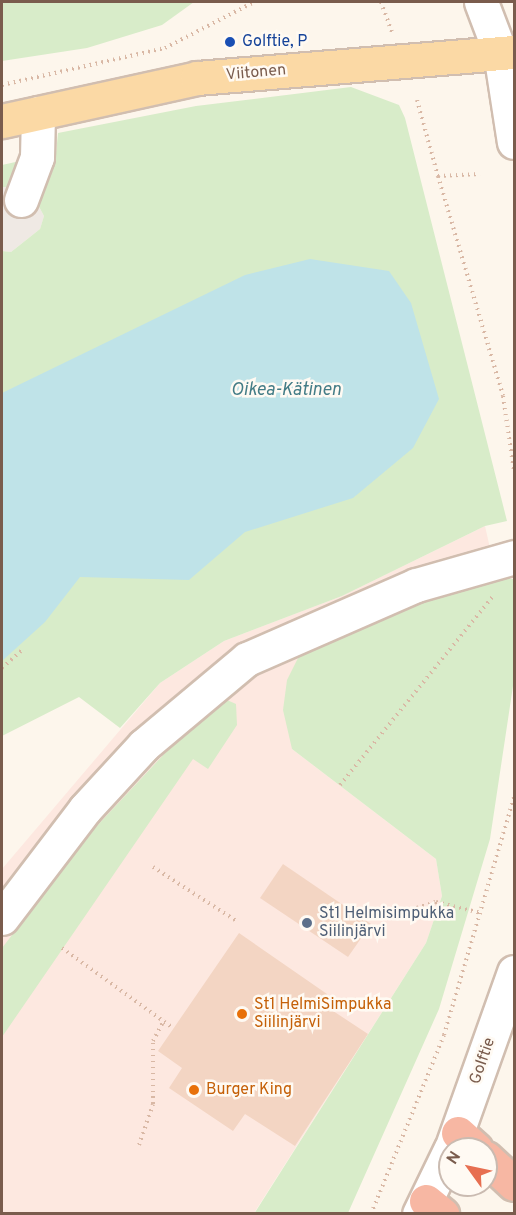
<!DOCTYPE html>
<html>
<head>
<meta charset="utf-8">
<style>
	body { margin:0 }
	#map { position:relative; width:516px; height:1215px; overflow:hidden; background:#fdf6ec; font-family:Overpass,sans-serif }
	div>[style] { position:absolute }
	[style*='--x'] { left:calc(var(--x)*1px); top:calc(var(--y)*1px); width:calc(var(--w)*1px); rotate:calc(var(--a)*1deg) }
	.commercial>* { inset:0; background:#fde8e0 }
	.industrial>* { inset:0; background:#efe9e4 }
	.green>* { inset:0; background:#d8ecc9 }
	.water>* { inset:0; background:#bfe3e8 }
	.building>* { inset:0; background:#f3d5c3 }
	.path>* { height:4px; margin-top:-2px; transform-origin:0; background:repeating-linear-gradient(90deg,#d9b8a5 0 1.5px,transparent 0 6px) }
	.roads { filter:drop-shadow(2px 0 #d1beb0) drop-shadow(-2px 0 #d1beb0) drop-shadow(0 2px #d1beb0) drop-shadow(0 -2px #d1beb0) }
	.minor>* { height:33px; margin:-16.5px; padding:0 16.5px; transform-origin:16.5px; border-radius:16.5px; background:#fff }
	.major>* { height:33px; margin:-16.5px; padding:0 16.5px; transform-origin:16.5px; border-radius:16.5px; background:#fbd9a5 }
	.highway>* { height:33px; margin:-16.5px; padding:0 16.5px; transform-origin:16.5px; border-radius:16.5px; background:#f7b7a3 }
	.dots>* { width:16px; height:16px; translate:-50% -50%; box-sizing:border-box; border:3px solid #fffaf3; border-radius:50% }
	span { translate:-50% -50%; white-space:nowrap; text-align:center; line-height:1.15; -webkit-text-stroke:5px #fffaf3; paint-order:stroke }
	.transit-label { font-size:16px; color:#164399 }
	.left { translate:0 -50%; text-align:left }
	.street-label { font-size:16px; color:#7a5c4d }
	.service-label { font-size:16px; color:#4e5e75 }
	.food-label { font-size:16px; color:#c56008 }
	.water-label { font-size:18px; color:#437c86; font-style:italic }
	.frame { position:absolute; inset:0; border:3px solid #7a5c4d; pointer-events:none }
	.north { position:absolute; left:438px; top:1137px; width:60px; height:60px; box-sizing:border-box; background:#fffaf3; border:2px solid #cabbb1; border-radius:50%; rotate:303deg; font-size:16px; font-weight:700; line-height:24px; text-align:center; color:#7a5c4d }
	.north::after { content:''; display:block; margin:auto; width:21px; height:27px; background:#e76f51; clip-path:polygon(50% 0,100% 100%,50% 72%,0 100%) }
</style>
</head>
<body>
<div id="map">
	<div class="commercial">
		<div style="clip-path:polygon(485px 526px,497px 579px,292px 749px,436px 859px,442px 896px,426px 943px,254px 1213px,2px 1213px,2px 869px,160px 683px,224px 641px,342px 596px)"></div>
	</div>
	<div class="industrial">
		<div style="clip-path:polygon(2px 187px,29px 188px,44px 216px,40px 229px,11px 252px,2px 251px)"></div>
	</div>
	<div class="green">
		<div style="clip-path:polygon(2px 2px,194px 2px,162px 25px,87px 48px,2px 61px)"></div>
		<div style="clip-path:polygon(351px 87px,399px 105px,405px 118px,507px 521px,485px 526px,342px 596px,224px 641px,160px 683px,120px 728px,79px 697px,2px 736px,2px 251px,11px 252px,40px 229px,44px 216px,29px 188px,2px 187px,2px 165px,56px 153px,58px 133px,196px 106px)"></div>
		<div style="clip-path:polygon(475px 578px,514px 579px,513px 686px,490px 839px,439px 1009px,348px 1213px,254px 1214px,426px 943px,442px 896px,436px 859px,292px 749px,283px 710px,287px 680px,301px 652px,325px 638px)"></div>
		<div style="clip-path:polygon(227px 700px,236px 704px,237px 725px,208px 769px,193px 759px,2px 1037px,2px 948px,94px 829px,166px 752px)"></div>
	</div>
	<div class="water">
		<div style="clip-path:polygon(310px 259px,389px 271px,411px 303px,439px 399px,413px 448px,353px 498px,245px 532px,189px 580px,80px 577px,45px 622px,2px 661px,2px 393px,245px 275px)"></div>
	</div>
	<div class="building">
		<div style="clip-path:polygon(283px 864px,371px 924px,348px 957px,260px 898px)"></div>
		<div style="clip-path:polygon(239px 933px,327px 994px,321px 1003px,368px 1034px,295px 1146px,245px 1114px,233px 1131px,169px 1088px,182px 1068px,158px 1051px)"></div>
	</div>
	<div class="path">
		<div style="--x:381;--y:2;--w:32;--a:70"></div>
		<div style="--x:2;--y:85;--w:167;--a:-12.8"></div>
		<div style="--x:165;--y:48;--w:100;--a:-27.3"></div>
		<div style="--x:417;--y:100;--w:79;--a:74.6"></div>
		<div style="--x:438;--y:176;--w:42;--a:-2.7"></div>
		<div style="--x:438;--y:176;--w:229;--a:73.5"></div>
		<div style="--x:503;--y:396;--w:76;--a:81.7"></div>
		<div style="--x:2;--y:668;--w:27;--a:-42"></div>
		<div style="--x:340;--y:785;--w:243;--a:-51"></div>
		<div style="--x:153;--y:867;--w:101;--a:32.9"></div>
		<div style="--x:394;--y:915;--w:44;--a:-17.2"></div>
		<div style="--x:436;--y:902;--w:46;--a:13.7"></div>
		<div style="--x:62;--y:948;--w:137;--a:35.8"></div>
		<div style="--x:139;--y:1145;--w:43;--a:-71.1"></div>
		<div style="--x:153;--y:1104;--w:63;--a:-90"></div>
		<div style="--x:153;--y:1041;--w:24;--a:-62"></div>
		<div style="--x:371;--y:1214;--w:193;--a:-67.8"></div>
		<div style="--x:444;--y:1035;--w:248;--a:-73.6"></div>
	</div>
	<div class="roads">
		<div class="minor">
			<div style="--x:481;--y:2;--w:53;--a:69.2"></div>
			<div style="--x:500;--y:52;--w:91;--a:81.2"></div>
			<div style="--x:21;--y:200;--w:46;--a:-69.6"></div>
			<div style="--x:37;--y:157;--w:44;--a:-88.7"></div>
			<div style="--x:2;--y:918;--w:137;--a:-52.7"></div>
			<div style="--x:85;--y:809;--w:87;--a:-47.3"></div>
			<div style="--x:144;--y:745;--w:134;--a:-39.9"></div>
			<div style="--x:247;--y:659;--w:184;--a:-23.6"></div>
			<div style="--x:416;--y:585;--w:102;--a:-15.9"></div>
			<div style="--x:451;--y:1149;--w:188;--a:-70.4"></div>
			<div style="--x:419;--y:1214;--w:71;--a:-64.2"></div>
		</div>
		<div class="major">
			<div style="--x:2;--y:121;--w:200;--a:-12.4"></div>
			<div style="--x:197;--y:78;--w:318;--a:-4.7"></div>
		</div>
		<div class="highway">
			<div style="--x:458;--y:1133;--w:24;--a:42"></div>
			<div style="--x:486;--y:1158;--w:38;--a:43"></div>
			<div style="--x:426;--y:1201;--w:21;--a:39"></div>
		</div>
	</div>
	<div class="dots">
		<div style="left:230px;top:42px;background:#1a4fb4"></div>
		<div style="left:307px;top:923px;background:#5c6f8a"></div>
		<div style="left:242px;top:1014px;background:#e8710a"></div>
		<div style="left:194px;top:1090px;background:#e8710a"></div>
	</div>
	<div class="transit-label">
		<span class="left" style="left:242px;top:42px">Golftie, P</span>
	</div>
	<div class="street-label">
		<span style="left:256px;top:73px;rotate:-5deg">Viitonen</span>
		<span style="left:483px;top:1061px;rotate:-71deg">Golftie</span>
	</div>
	<div class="service-label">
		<span class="left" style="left:319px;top:923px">St1 Helmisimpukka<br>Siilinjärvi</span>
	</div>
	<div class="food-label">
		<span class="left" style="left:254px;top:1014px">St1 HelmiSimpukka<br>Siilinjärvi</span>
		<span class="left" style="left:206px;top:1090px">Burger King</span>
	</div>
	<div class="water-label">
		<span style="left:286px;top:391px">Oikea-Kätinen</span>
	</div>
	<div class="frame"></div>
	<div class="north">N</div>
</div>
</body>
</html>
